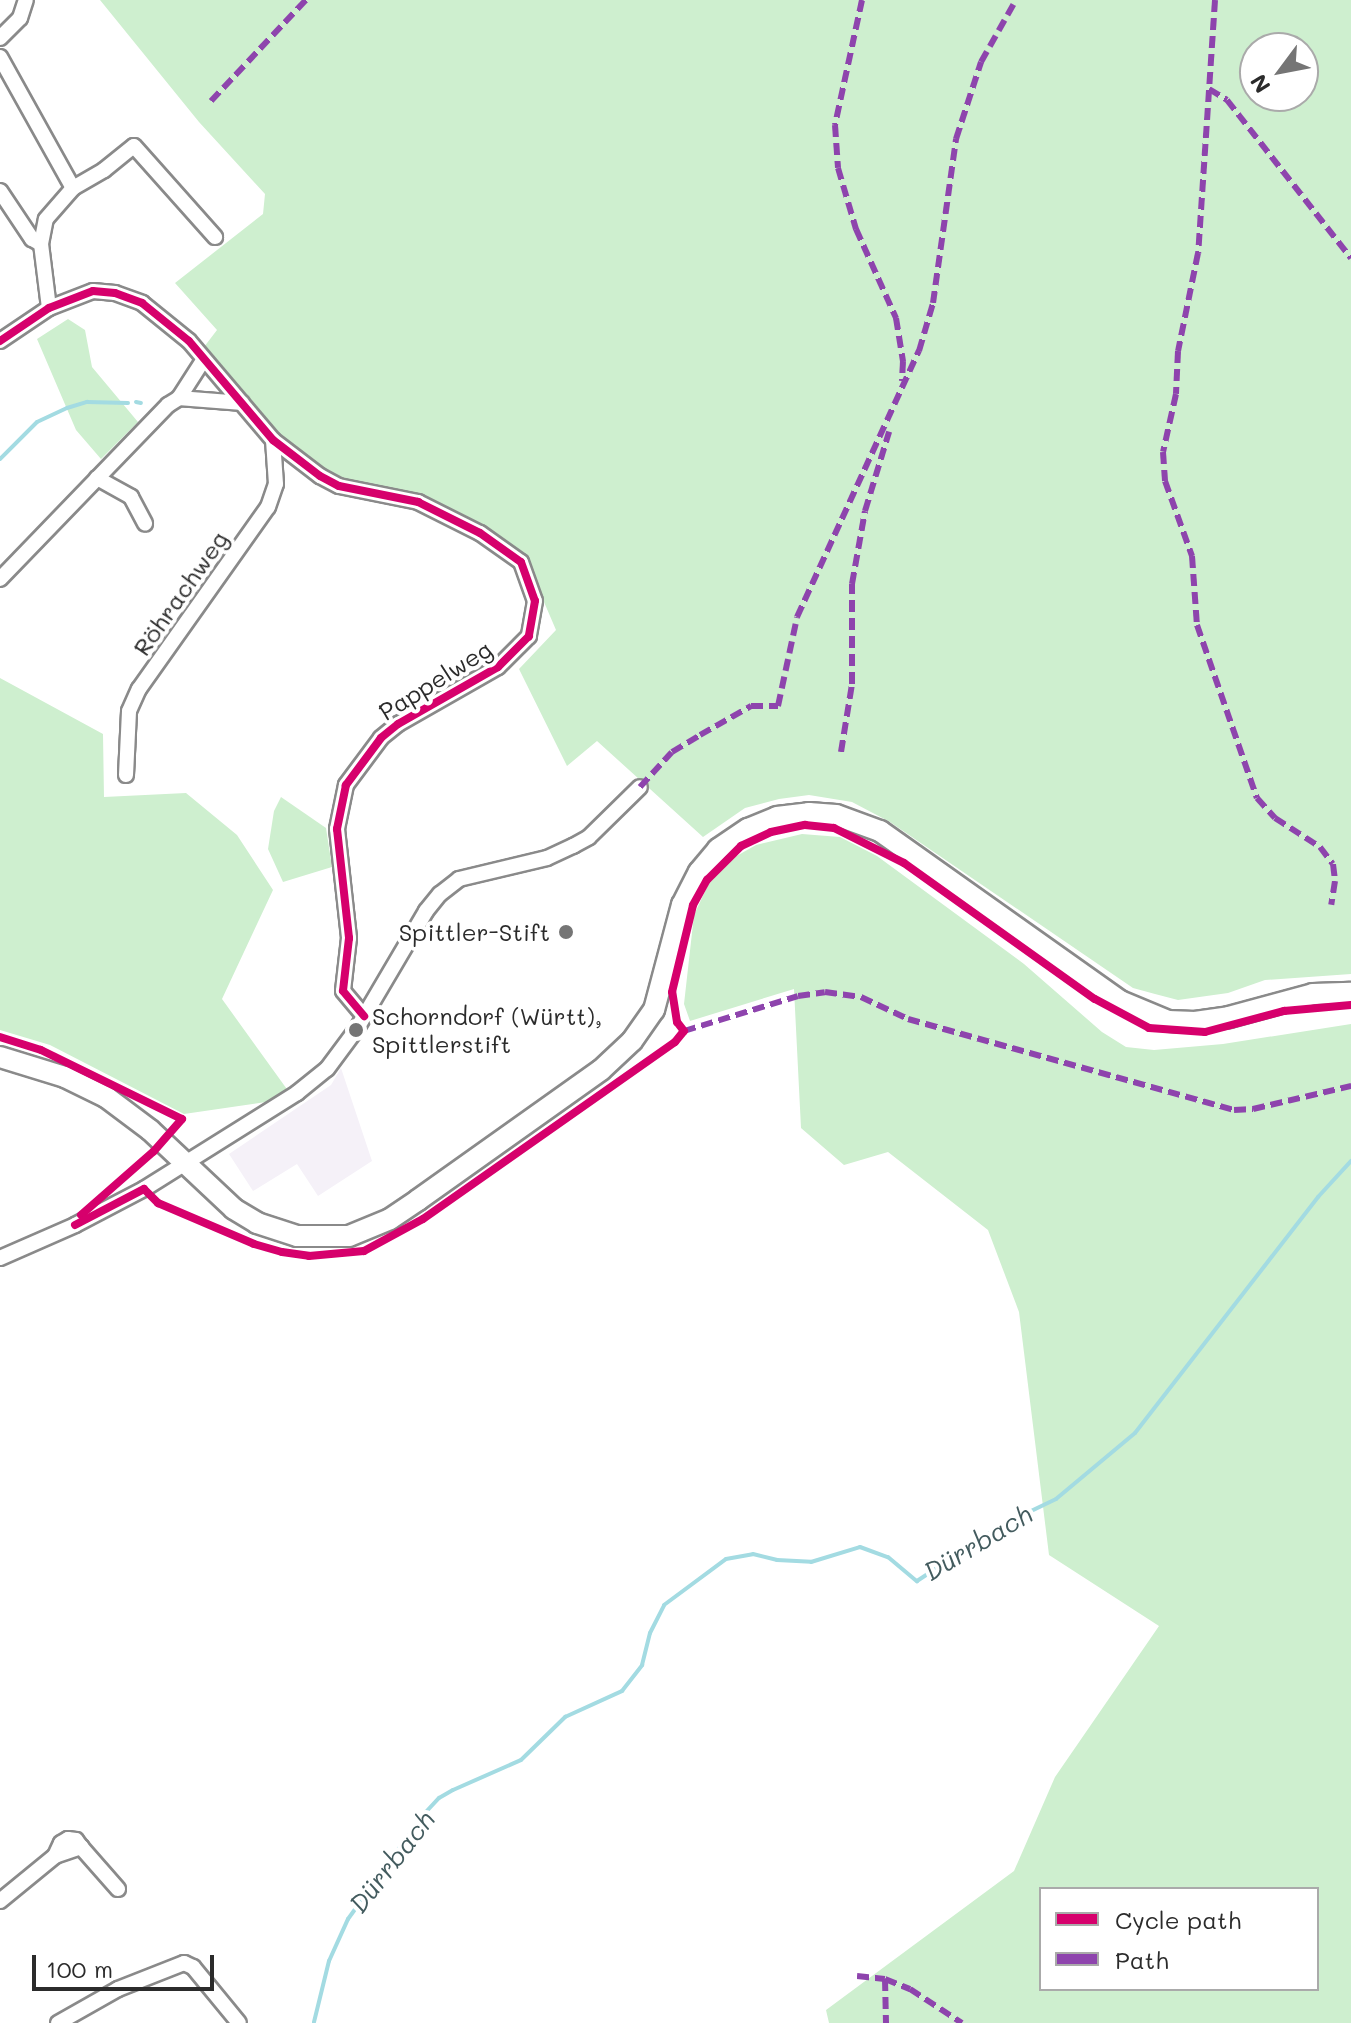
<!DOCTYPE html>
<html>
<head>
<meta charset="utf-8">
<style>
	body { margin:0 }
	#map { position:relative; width:1351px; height:2023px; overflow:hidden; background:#fff; font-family:Mali,sans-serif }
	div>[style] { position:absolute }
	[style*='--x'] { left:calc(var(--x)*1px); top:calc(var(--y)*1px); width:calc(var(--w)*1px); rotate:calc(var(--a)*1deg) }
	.built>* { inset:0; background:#f5f1f8 }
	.green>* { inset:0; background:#ceefcf }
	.stream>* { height:4px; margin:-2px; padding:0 2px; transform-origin:2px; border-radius:2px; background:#a3dbe2 }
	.roads { filter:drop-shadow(2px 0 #8a8a8a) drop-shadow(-2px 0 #8a8a8a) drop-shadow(0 2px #8a8a8a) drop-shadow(0 -2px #8a8a8a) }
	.minor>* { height:14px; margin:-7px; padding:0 7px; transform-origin:7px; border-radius:7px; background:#fff }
	.secondary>* { height:20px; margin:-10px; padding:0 10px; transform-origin:10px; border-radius:10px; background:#fff }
	.quiet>* { height:6px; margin-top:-3px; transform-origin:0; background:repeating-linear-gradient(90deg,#8e44ad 0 12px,transparent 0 18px) }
	.cycleway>* { height:8px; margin:-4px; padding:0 4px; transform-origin:4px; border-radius:4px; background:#d6006c }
	.dots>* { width:22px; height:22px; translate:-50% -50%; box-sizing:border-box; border:4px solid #fff; border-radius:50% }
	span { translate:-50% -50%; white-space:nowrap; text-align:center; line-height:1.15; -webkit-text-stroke:8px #fff; paint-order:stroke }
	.street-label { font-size:24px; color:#2b2b2b }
	.poi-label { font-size:24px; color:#2b2b2b }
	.right { translate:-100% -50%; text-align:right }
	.left { translate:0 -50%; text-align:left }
	.water-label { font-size:26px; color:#435b5e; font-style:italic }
	.legend { position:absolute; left:1039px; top:1887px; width:280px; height:104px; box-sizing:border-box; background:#fff; border:2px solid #aaa; margin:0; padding:10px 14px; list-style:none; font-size:24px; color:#2b2b2b }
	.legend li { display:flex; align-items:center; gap:16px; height:40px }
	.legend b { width:40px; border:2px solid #aaa }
	.north { position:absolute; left:1239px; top:32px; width:80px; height:80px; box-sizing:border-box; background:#fff; border:2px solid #aaa; border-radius:50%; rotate:238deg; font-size:22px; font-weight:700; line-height:32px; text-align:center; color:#2b2b2b }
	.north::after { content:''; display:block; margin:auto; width:28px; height:36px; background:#757575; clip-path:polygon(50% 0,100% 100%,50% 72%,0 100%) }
	.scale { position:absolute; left:32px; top:1955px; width:182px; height:36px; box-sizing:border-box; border:4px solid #2b2b2b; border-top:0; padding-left:10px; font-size:24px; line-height:28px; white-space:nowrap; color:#2b2b2b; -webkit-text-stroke:6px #fff; paint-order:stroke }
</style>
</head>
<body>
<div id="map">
	<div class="built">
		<div style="clip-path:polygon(341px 1068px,372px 1161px,318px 1196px,297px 1164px,253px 1191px,229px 1154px,331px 1085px)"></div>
	</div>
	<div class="green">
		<div style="clip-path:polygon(evenodd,100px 0,1351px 0,1351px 974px,1265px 980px,1228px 993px,1178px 1000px,1155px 994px,1133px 988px,890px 822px,852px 802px,809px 795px,779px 799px,745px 808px,703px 837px,597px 741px,567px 766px,519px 669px,556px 630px,529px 567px,512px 546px,489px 528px,427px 500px,336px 477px,277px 432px,204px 347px,217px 330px,175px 283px,263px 214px,265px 194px,199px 122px,100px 0,1255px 48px,1303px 48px,1303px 96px,1255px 96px,1255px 48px)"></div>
		<div style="clip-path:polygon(68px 319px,85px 330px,92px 367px,138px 422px,101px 459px,76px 430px,37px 339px)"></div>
		<div style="clip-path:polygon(0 678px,103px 734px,104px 797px,186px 793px,237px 835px,273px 890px,222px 999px,289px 1092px,266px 1102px,184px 1114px,50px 1045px,0 1030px)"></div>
		<div style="clip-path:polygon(281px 797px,326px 828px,332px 867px,283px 882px,268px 849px,274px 811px)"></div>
		<div style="clip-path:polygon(evenodd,802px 834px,840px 837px,877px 856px,1024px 964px,1102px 1032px,1126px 1047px,1154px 1050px,1223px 1044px,1351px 1024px,1351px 2023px,829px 2023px,826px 2010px,1014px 1871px,1055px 1777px,1159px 1626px,1049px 1555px,1019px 1312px,988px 1230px,888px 1152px,844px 1165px,801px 1128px,794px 989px,690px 1021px,684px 1004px,694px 915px,708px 885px,726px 862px,756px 845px,802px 834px,1041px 1889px,1317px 1889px,1317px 1989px,1041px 1989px,1041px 1889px)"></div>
	</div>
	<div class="stream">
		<div style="--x:136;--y:402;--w:5;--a:11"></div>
		<div style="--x:0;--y:459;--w:52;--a:-45"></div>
		<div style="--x:37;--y:422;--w:33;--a:-25"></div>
		<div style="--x:67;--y:408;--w:21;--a:-17"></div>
		<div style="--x:87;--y:402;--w:41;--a:1.4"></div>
		<div style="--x:314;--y:2022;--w:63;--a:-76.2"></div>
		<div style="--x:329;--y:1961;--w:46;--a:-65.7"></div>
		<div style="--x:348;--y:1919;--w:130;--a:-54.1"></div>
		<div style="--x:424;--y:1814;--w:22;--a:-47"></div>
		<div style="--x:439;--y:1798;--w:16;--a:-30"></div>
		<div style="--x:453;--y:1790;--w:74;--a:-23.8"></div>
		<div style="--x:521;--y:1760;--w:62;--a:-44.3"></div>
		<div style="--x:565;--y:1717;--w:63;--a:-24.5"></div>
		<div style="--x:622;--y:1691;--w:33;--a:-52"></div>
		<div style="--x:642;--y:1665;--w:33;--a:-76"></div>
		<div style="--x:650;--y:1633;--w:31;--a:-63"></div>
		<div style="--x:664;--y:1605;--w:77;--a:-36.6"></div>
		<div style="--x:726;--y:1559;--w:27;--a:-10"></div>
		<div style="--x:753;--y:1554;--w:25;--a:14"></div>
		<div style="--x:777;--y:1560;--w:34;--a:3"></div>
		<div style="--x:811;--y:1562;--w:51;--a:-17"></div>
		<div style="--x:860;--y:1547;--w:30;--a:20"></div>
		<div style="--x:888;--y:1557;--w:38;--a:40"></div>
		<div style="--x:917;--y:1581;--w:102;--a:-33.4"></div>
		<div style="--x:1002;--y:1525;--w:60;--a:-25.7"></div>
		<div style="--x:1056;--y:1499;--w:103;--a:-39.9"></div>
		<div style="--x:1135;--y:1433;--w:299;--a:-52.2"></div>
		<div style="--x:1318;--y:1197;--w:49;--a:-47.5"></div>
	</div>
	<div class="roads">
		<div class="minor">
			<div style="--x:0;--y:38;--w:28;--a:-45"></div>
			<div style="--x:20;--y:18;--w:19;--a:-72"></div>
			<div style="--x:0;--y:57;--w:150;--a:60.9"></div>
			<div style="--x:0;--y:191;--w:58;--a:56.3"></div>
			<div style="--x:32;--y:239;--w:10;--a:29"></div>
			<div style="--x:49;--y:308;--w:64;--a:-97.1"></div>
			<div style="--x:41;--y:244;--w:25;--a:-79"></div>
			<div style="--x:46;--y:219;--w:41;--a:-48.9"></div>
			<div style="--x:73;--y:188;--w:36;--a:-30"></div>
			<div style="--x:104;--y:170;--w:38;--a:-39"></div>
			<div style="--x:134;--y:146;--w:122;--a:48.3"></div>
			<div style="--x:0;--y:341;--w:59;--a:-34"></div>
			<div style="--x:49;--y:308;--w:47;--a:-21.1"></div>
			<div style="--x:93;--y:291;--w:22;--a:5"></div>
			<div style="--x:115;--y:293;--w:29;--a:20"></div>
			<div style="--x:142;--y:303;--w:60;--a:39"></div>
			<div style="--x:189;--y:341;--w:130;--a:49.7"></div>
			<div style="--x:273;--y:440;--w:59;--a:37.5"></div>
			<div style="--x:320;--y:476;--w:21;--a:28"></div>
			<div style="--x:339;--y:486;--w:81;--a:11.4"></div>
			<div style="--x:418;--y:502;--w:69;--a:26.6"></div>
			<div style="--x:480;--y:533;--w:50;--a:35.3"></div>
			<div style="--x:521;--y:562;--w:41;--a:70.3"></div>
			<div style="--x:535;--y:601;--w:36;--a:100"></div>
			<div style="--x:529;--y:636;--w:44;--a:135"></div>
			<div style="--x:498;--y:667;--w:115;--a:150.3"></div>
			<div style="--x:398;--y:724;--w:22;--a:141"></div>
			<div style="--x:381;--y:738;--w:59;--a:126.7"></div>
			<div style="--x:346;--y:785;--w:45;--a:101.6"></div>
			<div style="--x:337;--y:829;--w:110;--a:83.7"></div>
			<div style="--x:349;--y:938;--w:53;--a:96.5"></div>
			<div style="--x:343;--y:991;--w:33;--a:50"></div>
			<div style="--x:179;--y:398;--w:46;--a:-57.3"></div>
			<div style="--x:97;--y:478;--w:39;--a:29"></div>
			<div style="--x:131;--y:497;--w:30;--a:62"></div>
			<div style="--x:0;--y:579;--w:242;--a:-46"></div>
			<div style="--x:168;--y:405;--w:13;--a:-32"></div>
			<div style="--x:179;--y:398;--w:63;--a:4.5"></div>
			<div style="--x:126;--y:775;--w:64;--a:-87.3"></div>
			<div style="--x:129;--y:711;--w:24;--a:-66"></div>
			<div style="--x:139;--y:689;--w:223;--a:-54.7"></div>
			<div style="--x:268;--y:507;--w:24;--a:-71"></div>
			<div style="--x:276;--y:484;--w:44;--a:-93.9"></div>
			<div style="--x:0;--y:1258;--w:82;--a:-23.7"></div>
			<div style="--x:75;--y:1225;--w:78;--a:-27.6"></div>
			<div style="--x:144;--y:1189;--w:181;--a:-32.1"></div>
			<div style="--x:297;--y:1093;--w:38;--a:-39"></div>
			<div style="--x:327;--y:1069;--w:49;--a:-53.4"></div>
			<div style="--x:356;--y:1030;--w:138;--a:-59.5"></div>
			<div style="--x:426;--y:911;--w:22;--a:-51"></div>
			<div style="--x:440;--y:894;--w:24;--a:-38"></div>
			<div style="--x:459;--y:879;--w:90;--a:-13.4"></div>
			<div style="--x:547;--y:858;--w:29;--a:-25"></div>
			<div style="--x:573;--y:846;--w:18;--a:-29"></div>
			<div style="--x:589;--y:837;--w:71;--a:-44.4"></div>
			<div style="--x:55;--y:1856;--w:14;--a:-65"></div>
			<div style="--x:61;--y:1843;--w:8;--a:-30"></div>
			<div style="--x:68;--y:1839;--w:8;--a:7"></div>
			<div style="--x:76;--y:1840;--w:9;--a:54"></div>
			<div style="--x:0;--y:1901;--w:71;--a:-39.3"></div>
			<div style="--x:55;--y:1856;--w:28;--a:-19"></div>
			<div style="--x:81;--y:1847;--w:56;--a:48.6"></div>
			<div style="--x:58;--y:2023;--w:69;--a:-29.5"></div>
			<div style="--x:118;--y:1989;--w:71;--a:-21.5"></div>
			<div style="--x:184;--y:1963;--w:10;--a:24"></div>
			<div style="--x:193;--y:1967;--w:72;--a:50.6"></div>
		</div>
		<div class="secondary">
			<div style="--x:0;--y:1057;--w:68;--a:17.1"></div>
			<div style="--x:65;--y:1077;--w:46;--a:26"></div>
			<div style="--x:106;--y:1097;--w:55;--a:36.9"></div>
			<div style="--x:150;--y:1130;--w:115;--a:43.2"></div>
			<div style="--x:234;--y:1209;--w:27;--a:31"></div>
			<div style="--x:257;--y:1223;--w:42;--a:18"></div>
			<div style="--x:297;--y:1236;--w:52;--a:0"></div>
			<div style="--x:349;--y:1236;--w:44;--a:-22.5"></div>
			<div style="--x:390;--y:1219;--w:34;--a:-34"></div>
			<div style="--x:418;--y:1200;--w:224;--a:-35.4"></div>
			<div style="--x:601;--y:1070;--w:42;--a:-43.1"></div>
			<div style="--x:632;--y:1041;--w:38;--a:-55"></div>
			<div style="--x:654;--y:1010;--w:109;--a:-75.1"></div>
			<div style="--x:682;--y:905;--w:37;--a:-63"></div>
			<div style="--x:699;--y:872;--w:30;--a:-50"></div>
			<div style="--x:718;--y:849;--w:36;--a:-34"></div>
			<div style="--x:748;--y:829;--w:31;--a:-22"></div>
			<div style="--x:777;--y:817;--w:32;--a:-7"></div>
			<div style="--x:809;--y:813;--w:27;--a:4"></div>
			<div style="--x:836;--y:815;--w:47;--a:20"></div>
			<div style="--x:880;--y:831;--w:294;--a:35.3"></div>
			<div style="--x:1120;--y:1001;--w:52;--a:22.6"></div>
			<div style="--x:1168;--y:1021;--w:27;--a:2"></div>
			<div style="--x:1195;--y:1022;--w:34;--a:-8"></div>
			<div style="--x:1229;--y:1017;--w:87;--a:-15.3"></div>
			<div style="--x:1313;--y:994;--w:38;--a:-2"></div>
		</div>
	</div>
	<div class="quiet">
		<div style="--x:862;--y:0;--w:128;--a:102.2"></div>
		<div style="--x:835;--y:125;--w:43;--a:86"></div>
		<div style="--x:838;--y:168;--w:64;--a:73.6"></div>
		<div style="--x:856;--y:229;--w:98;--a:65.8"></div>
		<div style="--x:896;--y:318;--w:44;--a:80.8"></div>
		<div style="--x:903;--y:361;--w:20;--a:93"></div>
		<div style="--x:1215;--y:0;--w:254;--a:93.8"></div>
		<div style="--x:1198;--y:253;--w:100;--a:101.5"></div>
		<div style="--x:1178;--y:351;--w:43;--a:92.7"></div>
		<div style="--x:1176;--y:394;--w:59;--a:102.6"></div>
		<div style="--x:1163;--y:452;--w:29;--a:86"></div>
		<div style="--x:1165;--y:481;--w:80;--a:70.2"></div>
		<div style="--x:1192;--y:556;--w:69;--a:85.9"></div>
		<div style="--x:1197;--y:625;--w:183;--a:70.9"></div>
		<div style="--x:1257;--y:798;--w:27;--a:48"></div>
		<div style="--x:1275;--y:818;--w:54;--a:32.8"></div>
		<div style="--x:1320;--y:847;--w:21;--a:53"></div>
		<div style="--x:1333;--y:864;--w:17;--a:83"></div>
		<div style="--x:1335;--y:881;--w:24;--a:99"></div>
		<div style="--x:1209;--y:89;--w:21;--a:31"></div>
		<div style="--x:1227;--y:100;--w:201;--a:51.9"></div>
		<div style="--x:211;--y:101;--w:139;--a:-46.8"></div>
		<div style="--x:841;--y:752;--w:69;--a:-80.8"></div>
		<div style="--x:852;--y:684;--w:100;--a:-90"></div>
		<div style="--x:852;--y:584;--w:74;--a:-79.9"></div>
		<div style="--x:865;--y:511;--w:83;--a:-73.1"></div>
		<div style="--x:640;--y:787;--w:47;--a:-47.6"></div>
		<div style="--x:672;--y:752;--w:33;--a:-31"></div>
		<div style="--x:700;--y:735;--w:59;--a:-29.6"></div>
		<div style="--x:751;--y:706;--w:27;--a:0"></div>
		<div style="--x:778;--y:706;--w:91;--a:-77.9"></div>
		<div style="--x:797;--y:617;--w:293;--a:-65.4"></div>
		<div style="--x:919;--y:351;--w:50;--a:-73.7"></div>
		<div style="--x:933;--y:303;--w:166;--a:-82"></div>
		<div style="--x:956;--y:139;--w:81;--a:-72"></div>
		<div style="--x:981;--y:62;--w:71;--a:-60.6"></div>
		<div style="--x:684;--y:1031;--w:119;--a:-17.1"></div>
		<div style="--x:798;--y:996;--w:27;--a:-8"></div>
		<div style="--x:825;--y:992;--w:36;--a:8"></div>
		<div style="--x:861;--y:997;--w:52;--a:25.1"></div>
		<div style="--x:908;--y:1019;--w:338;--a:15.6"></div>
		<div style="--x:1234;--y:1110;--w:19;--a:-3"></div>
		<div style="--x:1253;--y:1109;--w:101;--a:-13.2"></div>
		<div style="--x:857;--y:1976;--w:28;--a:6"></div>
		<div style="--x:885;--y:1979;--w:27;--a:22"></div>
		<div style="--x:910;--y:1989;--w:62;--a:33.2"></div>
		<div style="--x:885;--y:1979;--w:44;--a:88.7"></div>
	</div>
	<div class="cycleway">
		<div style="--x:0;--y:341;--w:59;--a:-34"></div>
		<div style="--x:49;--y:308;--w:47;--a:-21.1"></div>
		<div style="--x:93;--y:291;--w:22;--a:5"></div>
		<div style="--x:115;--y:293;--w:29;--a:20"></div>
		<div style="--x:142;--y:303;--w:60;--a:39"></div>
		<div style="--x:189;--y:341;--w:130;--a:49.7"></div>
		<div style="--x:273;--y:440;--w:59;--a:37.5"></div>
		<div style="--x:320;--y:476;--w:21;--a:28"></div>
		<div style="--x:339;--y:486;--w:81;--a:11.4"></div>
		<div style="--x:418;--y:502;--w:69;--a:26.6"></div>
		<div style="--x:480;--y:533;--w:50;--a:35.3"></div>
		<div style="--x:521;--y:562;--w:41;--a:70.3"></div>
		<div style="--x:535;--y:601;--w:36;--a:100"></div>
		<div style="--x:529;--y:636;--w:44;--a:135"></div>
		<div style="--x:498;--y:667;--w:115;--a:150.3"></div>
		<div style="--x:398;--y:724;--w:22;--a:141"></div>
		<div style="--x:381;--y:738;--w:59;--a:126.7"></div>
		<div style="--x:346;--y:785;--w:45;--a:101.6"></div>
		<div style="--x:337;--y:829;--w:110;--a:83.7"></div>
		<div style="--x:349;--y:938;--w:53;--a:96.5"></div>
		<div style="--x:343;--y:991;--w:33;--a:50"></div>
		<div style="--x:0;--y:1037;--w:43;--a:17.6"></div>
		<div style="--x:41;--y:1050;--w:157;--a:26.1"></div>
		<div style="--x:182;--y:1119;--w:43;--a:131.2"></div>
		<div style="--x:154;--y:1151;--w:97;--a:138.8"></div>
		<div style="--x:75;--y:1225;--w:78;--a:-27.6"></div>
		<div style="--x:144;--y:1189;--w:20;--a:45"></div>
		<div style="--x:158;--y:1203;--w:104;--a:23.1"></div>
		<div style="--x:254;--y:1244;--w:29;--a:16"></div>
		<div style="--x:282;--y:1252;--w:27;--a:8"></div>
		<div style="--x:309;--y:1256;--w:55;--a:-5.2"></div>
		<div style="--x:364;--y:1251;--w:67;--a:-28.5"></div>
		<div style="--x:423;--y:1219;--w:308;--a:-35.1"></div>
		<div style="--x:675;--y:1042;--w:14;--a:-51"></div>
		<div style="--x:684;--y:1031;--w:11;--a:-128"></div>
		<div style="--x:677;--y:1022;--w:30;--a:-99"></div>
		<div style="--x:672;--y:992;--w:89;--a:-76.4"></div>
		<div style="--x:693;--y:905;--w:29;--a:-61"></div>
		<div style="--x:707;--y:880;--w:48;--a:-45"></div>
		<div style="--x:741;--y:846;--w:33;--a:-25"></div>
		<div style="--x:771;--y:832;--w:35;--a:-12"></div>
		<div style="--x:805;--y:825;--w:29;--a:6"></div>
		<div style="--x:834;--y:828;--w:78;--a:26.6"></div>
		<div style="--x:904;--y:863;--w:234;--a:35.5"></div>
		<div style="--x:1095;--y:999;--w:61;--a:28.2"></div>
		<div style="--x:1149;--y:1028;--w:56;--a:4.1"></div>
		<div style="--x:1205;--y:1032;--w:82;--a:-14.9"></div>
		<div style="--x:1284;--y:1011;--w:67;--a:-5.1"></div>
	</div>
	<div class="dots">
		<div style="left:566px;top:932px;background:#757575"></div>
		<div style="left:356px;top:1030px;background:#757575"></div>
	</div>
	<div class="street-label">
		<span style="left:180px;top:593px;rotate:-55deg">Röhrachweg</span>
		<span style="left:435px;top:680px;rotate:-32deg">Pappelweg</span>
	</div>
	<div class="poi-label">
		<span class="right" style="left:550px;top:932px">Spittler-Stift</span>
		<span class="left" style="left:372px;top:1030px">Schorndorf (Württ),<br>Spittlerstift</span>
	</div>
	<div class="water-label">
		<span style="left:978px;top:1543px;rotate:-31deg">Dürrbach</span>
		<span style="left:392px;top:1862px;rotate:-52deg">Dürrbach</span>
	</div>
	<ul class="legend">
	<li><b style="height:10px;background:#d6006c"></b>Cycle path</li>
	<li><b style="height:10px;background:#8e44ad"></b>Path</li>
	</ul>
	<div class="north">N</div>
	<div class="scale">100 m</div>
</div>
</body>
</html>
